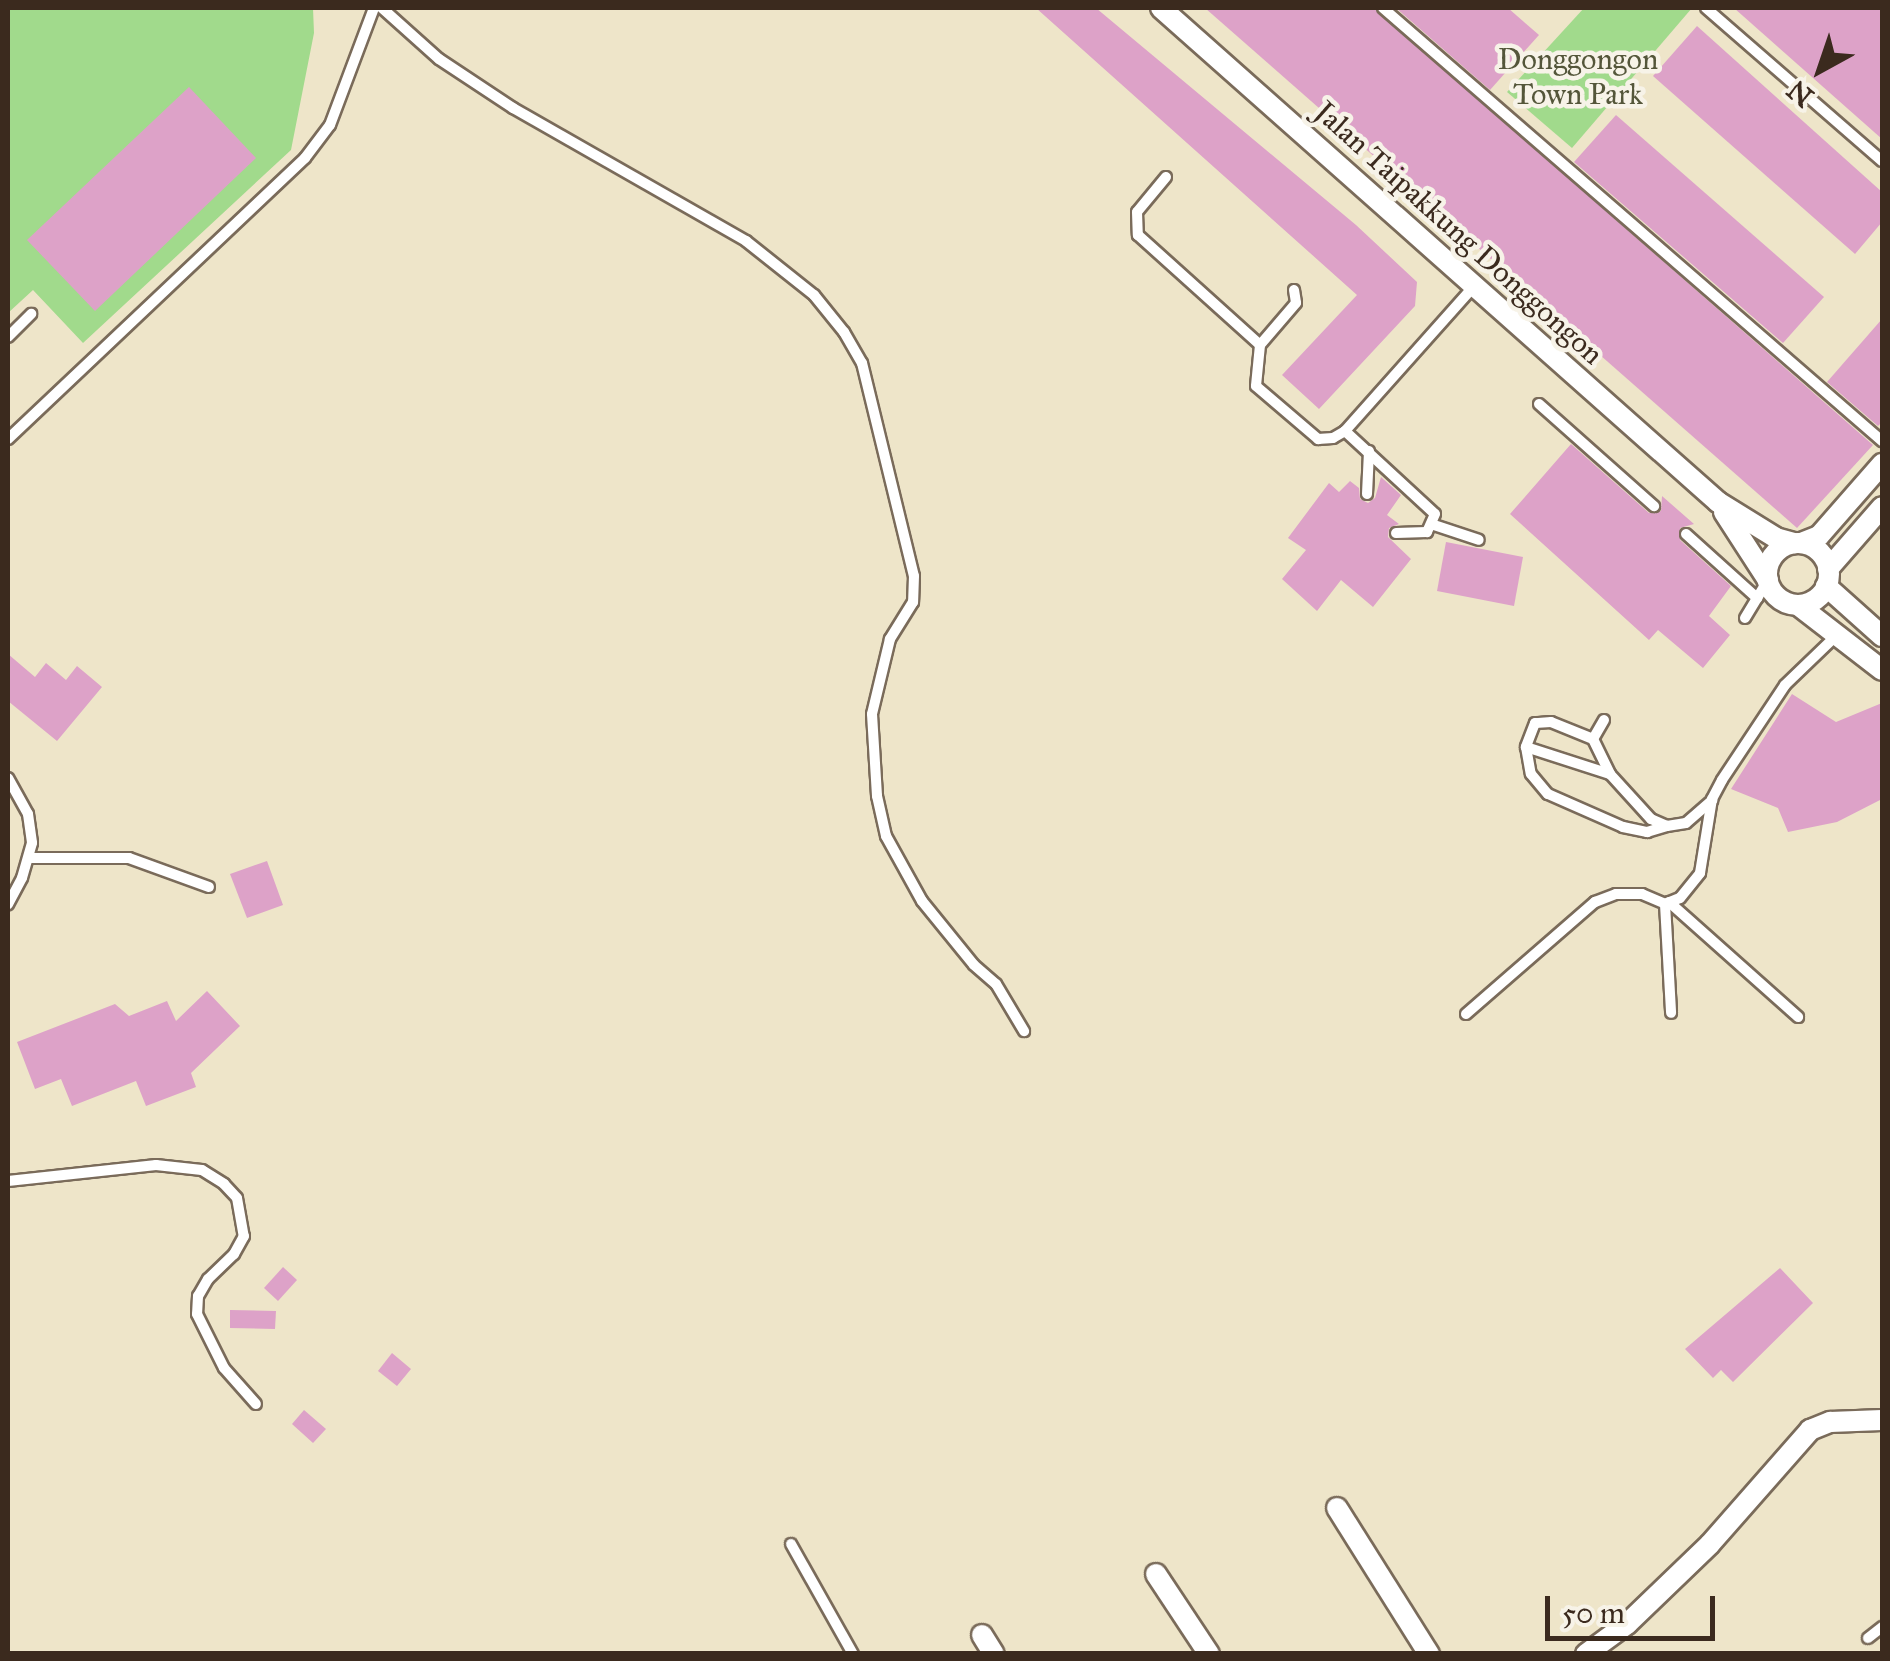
<!DOCTYPE html>
<html>
<head>
<meta charset="utf-8">
<style>
	body { margin:0 }
	#map { position:relative; width:1890px; height:1661px; overflow:hidden; background:#eee5c9; font-family:"IM FELL Great Primer",serif }
	div>[style] { position:absolute }
	[style*='--x'] { left:calc(var(--x)*1px); top:calc(var(--y)*1px); width:calc(var(--w)*1px); rotate:calc(var(--a)*1deg) }
	.green>* { inset:0; background:#a1da8c }
	.building>* { inset:0; background:#dda2c8 }
	.roads { filter:drop-shadow(2px 0 #7a6b5a) drop-shadow(-2px 0 #7a6b5a) drop-shadow(0 2px #7a6b5a) drop-shadow(0 -2px #7a6b5a) }
	.service>* { height:10px; margin:-5px; padding:0 5px; transform-origin:5px; border-radius:5px; background:#fff }
	.minor>* { height:20px; margin:-10px; padding:0 10px; transform-origin:10px; border-radius:10px; background:#fff }
	.minor>.ring { margin:-10px; padding:0; box-sizing:content-box; background:none; border:20px solid #fff; border-radius:50% }
	span { translate:-50% -50%; white-space:nowrap; text-align:center; line-height:1.15; -webkit-text-stroke:9px #f7f3e8; paint-order:stroke }
	.park-label { font-size:30px; color:#54563a }
	.street-label { font-size:30px; color:#3b2a1e }
	.frame { position:absolute; inset:0; border:10px solid #3b2a1e; pointer-events:none }
	.north { position:absolute; left:1770px; top:20px; width:100px; height:100px; -webkit-text-stroke:8px #f7f3e8; paint-order:stroke; rotate:220deg; font-size:28px; font-weight:700; line-height:40px; text-align:center; color:#3b2a1e }
	.north::after { content:''; display:block; margin:auto; width:35px; height:45px; background:#3b2a1e; clip-path:polygon(50% 0,100% 100%,50% 72%,0 100%) }
	.scale { position:absolute; left:1545px; top:1596px; width:170px; height:45px; box-sizing:border-box; border:5px solid #3b2a1e; border-top:0; padding-left:12px; font-size:30px; line-height:35px; white-space:nowrap; color:#3b2a1e; -webkit-text-stroke:8px #f7f3e8; paint-order:stroke }
</style>
</head>
<body>
<div id="map">
	<div class="green">
		<div style="clip-path:polygon(8px 8px,313px 8px,314px 33px,291px 150px,83px 343px,33px 290px,8px 313px)"></div>
		<div style="clip-path:polygon(1584px 8px,1692px 8px,1572px 148px,1507px 92px)"></div>
	</div>
	<div class="building">
		<div style="clip-path:polygon(1036px 8px,1096px 8px,1356px 225px,1417px 282px,1415px 306px,1319px 409px,1282px 375px,1357px 295px)"></div>
		<div style="clip-path:polygon(1205px 8px,1374px 8px,1873px 445px,1797px 528px)"></div>
		<div style="clip-path:polygon(1396px 8px,1508px 8px,1539px 35px,1490px 90px)"></div>
		<div style="clip-path:polygon(1734px 8px,1882px 8px,1882px 139px)"></div>
		<div style="clip-path:polygon(1697px 26px,1882px 192px,1882px 222px,1855px 254px,1653px 76px)"></div>
		<div style="clip-path:polygon(189px 87px,256px 158px,95px 311px,27px 240px)"></div>
		<div style="clip-path:polygon(1616px 115px,1824px 297px,1783px 343px,1574px 162px)"></div>
		<div style="clip-path:polygon(1882px 319px,1882px 422px,1878px 426px,1827px 382px)"></div>
		<div style="clip-path:polygon(1571px 444px,1649px 513px,1661px 511px,1662px 496px,1694px 524px,1680px 528px,1680px 540px,1731px 586px,1709px 616px,1730px 635px,1703px 668px,1658px 630px,1649px 640px,1510px 514px)"></div>
		<div style="clip-path:polygon(1381px 477px,1401px 495px,1387px 515px,1399px 524px,1389px 528px,1388px 537px,1411px 559px,1373px 607px,1341px 580px,1317px 611px,1282px 579px,1306px 550px,1288px 538px,1329px 483px,1339px 492px,1350px 481px,1359px 488px,1360px 499px,1368px 503px,1375px 498px)"></div>
		<div style="clip-path:polygon(1446px 542px,1523px 557px,1514px 606px,1437px 591px)"></div>
		<div style="clip-path:polygon(8px 654px,35px 677px,46px 663px,66px 680px,77px 666px,102px 687px,57px 741px,8px 701px)"></div>
		<div style="clip-path:polygon(1792px 694px,1836px 722px,1882px 703px,1882px 799px,1837px 822px,1788px 832px,1778px 808px,1731px 789px)"></div>
		<div style="clip-path:polygon(267px 861px,283px 905px,247px 918px,230px 874px)"></div>
		<div style="clip-path:polygon(207px 991px,240px 1026px,191px 1073px,196px 1087px,146px 1106px,136px 1081px,72px 1106px,61px 1079px,35px 1089px,17px 1042px,115px 1004px,129px 1016px,167px 1001px,176px 1021px)"></div>
		<div style="clip-path:polygon(283px 1267px,297px 1280px,278px 1301px,264px 1288px)"></div>
		<div style="clip-path:polygon(1780px 1268px,1813px 1303px,1733px 1382px,1721px 1370px,1713px 1378px,1685px 1349px)"></div>
		<div style="clip-path:polygon(230px 1310px,276px 1311px,275px 1329px,230px 1328px)"></div>
		<div style="clip-path:polygon(392px 1353px,411px 1369px,397px 1386px,378px 1371px)"></div>
		<div style="clip-path:polygon(304px 1410px,326px 1429px,313px 1443px,292px 1424px)"></div>
	</div>
	<div class="roads">
		<div class="service">
			<div style="--x:382;--y:8;--w:76;--a:41.8"></div>
			<div style="--x:439;--y:59;--w:89;--a:33.5"></div>
			<div style="--x:513;--y:108;--w:268;--a:29.7"></div>
			<div style="--x:746;--y:241;--w:87;--a:38.5"></div>
			<div style="--x:814;--y:295;--w:48;--a:51"></div>
			<div style="--x:844;--y:332;--w:36;--a:60"></div>
			<div style="--x:862;--y:363;--w:219;--a:76.3"></div>
			<div style="--x:914;--y:576;--w:26;--a:92"></div>
			<div style="--x:913;--y:602;--w:44;--a:121.9"></div>
			<div style="--x:890;--y:639;--w:77;--a:103.5"></div>
			<div style="--x:872;--y:714;--w:82;--a:86.5"></div>
			<div style="--x:877;--y:796;--w:41;--a:77.3"></div>
			<div style="--x:886;--y:836;--w:74;--a:61"></div>
			<div style="--x:922;--y:901;--w:82;--a:50.9"></div>
			<div style="--x:974;--y:965;--w:29;--a:41"></div>
			<div style="--x:996;--y:984;--w:55;--a:59.2"></div>
			<div style="--x:1383;--y:8;--w:661;--a:40.95"></div>
			<div style="--x:1706;--y:8;--w:233;--a:41"></div>
			<div style="--x:1166;--y:177;--w:45;--a:129.6"></div>
			<div style="--x:1137;--y:212;--w:23;--a:88"></div>
			<div style="--x:1138;--y:235;--w:164;--a:42"></div>
			<div style="--x:1294;--y:290;--w:13;--a:81"></div>
			<div style="--x:1296;--y:303;--w:55;--a:130.6"></div>
			<div style="--x:1260;--y:345;--w:41;--a:95.6"></div>
			<div style="--x:1256;--y:386;--w:82;--a:40.5"></div>
			<div style="--x:1318;--y:439;--w:15;--a:-4"></div>
			<div style="--x:1333;--y:438;--w:14;--a:-30"></div>
			<div style="--x:1345;--y:431;--w:194;--a:-48.3"></div>
			<div style="--x:8;--y:337;--w:33;--a:-45"></div>
			<div style="--x:1539;--y:404;--w:154;--a:41.6"></div>
			<div style="--x:1345;--y:431;--w:122;--a:42.7"></div>
			<div style="--x:1435;--y:514;--w:20;--a:114"></div>
			<div style="--x:1427;--y:532;--w:31;--a:178"></div>
			<div style="--x:8;--y:439;--w:409;--a:-43.4"></div>
			<div style="--x:305;--y:158;--w:41;--a:-52.9"></div>
			<div style="--x:330;--y:125;--w:125;--a:-69.4"></div>
			<div style="--x:1367;--y:494;--w:43;--a:-87.3"></div>
			<div style="--x:1434;--y:525;--w:47;--a:18.4"></div>
			<div style="--x:1686;--y:534;--w:96;--a:42"></div>
			<div style="--x:1745;--y:618;--w:44;--a:-58.8"></div>
			<div style="--x:1604;--y:720;--w:22;--a:120"></div>
			<div style="--x:1593;--y:739;--w:39;--a:64"></div>
			<div style="--x:1610;--y:774;--w:61;--a:47.7"></div>
			<div style="--x:1651;--y:819;--w:17;--a:24"></div>
			<div style="--x:1667;--y:826;--w:19;--a:-9"></div>
			<div style="--x:1686;--y:823;--w:35;--a:-41"></div>
			<div style="--x:1593;--y:739;--w:45;--a:-158"></div>
			<div style="--x:1551;--y:722;--w:16;--a:176"></div>
			<div style="--x:1535;--y:723;--w:26;--a:111"></div>
			<div style="--x:1526;--y:747;--w:27;--a:80"></div>
			<div style="--x:1531;--y:774;--w:26;--a:50"></div>
			<div style="--x:1548;--y:794;--w:82;--a:23.7"></div>
			<div style="--x:1623;--y:827;--w:25;--a:12"></div>
			<div style="--x:1647;--y:832;--w:21;--a:-17"></div>
			<div style="--x:1526;--y:747;--w:88;--a:17.8"></div>
			<div style="--x:8;--y:778;--w:41;--a:60.9"></div>
			<div style="--x:28;--y:814;--w:29;--a:82"></div>
			<div style="--x:32;--y:843;--w:36;--a:106"></div>
			<div style="--x:22;--y:878;--w:30;--a:118"></div>
			<div style="--x:30;--y:858;--w:99;--a:0"></div>
			<div style="--x:129;--y:858;--w:85;--a:19.9"></div>
			<div style="--x:1669;--y:902;--w:173;--a:41.7"></div>
			<div style="--x:1665;--y:904;--w:109;--a:86.8"></div>
			<div style="--x:1466;--y:1014;--w:171;--a:-41"></div>
			<div style="--x:1595;--y:902;--w:22;--a:-21"></div>
			<div style="--x:1616;--y:894;--w:26;--a:0"></div>
			<div style="--x:1642;--y:894;--w:25;--a:23"></div>
			<div style="--x:1665;--y:904;--w:16;--a:-22"></div>
			<div style="--x:1680;--y:898;--w:32;--a:-51"></div>
			<div style="--x:1700;--y:873;--w:75;--a:-80.8"></div>
			<div style="--x:1712;--y:799;--w:21;--a:-62"></div>
			<div style="--x:1722;--y:780;--w:114;--a:-56.4"></div>
			<div style="--x:1785;--y:685;--w:71;--a:-43.9"></div>
			<div style="--x:8;--y:1181;--w:149;--a:-6.2"></div>
			<div style="--x:156;--y:1165;--w:46;--a:6.2"></div>
			<div style="--x:202;--y:1170;--w:26;--a:32"></div>
			<div style="--x:224;--y:1184;--w:19;--a:47"></div>
			<div style="--x:237;--y:1198;--w:39;--a:80"></div>
			<div style="--x:244;--y:1236;--w:21;--a:119"></div>
			<div style="--x:234;--y:1254;--w:36;--a:136"></div>
			<div style="--x:208;--y:1279;--w:20;--a:120"></div>
			<div style="--x:198;--y:1296;--w:18;--a:93"></div>
			<div style="--x:197;--y:1314;--w:60;--a:63.4"></div>
			<div style="--x:224;--y:1368;--w:48;--a:48.4"></div>
			<div style="--x:791;--y:1544;--w:126;--a:60.6"></div>
			<div style="--x:1868;--y:1638;--w:18;--a:-38"></div>
		</div>
		<div class="minor">
			<div style="--x:1161;--y:8;--w:745;--a:41.57"></div>
			<div style="--x:1718;--y:502;--w:68;--a:31.8"></div>
			<div style="--x:1776;--y:538;--w:19;--a:16"></div>
			<div style="--x:1724;--y:512;--w:81;--a:57.1"></div>
			<div style="--x:1801;--y:543;--w:19;--a:-21"></div>
			<div style="--x:1819;--y:536;--w:96;--a:-48.8"></div>
			<div class="ring" style="left:1767px;top:543px;width:42px;height:42px"></div>
			<div style="--x:1828;--y:569;--w:82;--a:-48.9"></div>
			<div style="--x:1826;--y:586;--w:75;--a:41.8"></div>
			<div style="--x:1798;--y:605;--w:106;--a:37.7"></div>
			<div style="--x:1337;--y:1508;--w:173;--a:57.8"></div>
			<div style="--x:1156;--y:1574;--w:96;--a:56.5"></div>
			<div style="--x:982;--y:1635;--w:22;--a:58"></div>
			<div style="--x:1586;--y:1654;--w:51;--a:-36.2"></div>
			<div style="--x:1627;--y:1624;--w:115;--a:-43.9"></div>
			<div style="--x:1710;--y:1544;--w:152;--a:-48.7"></div>
			<div style="--x:1810;--y:1430;--w:22;--a:-22"></div>
			<div style="--x:1830;--y:1422;--w:52;--a:-2.2"></div>
		</div>
	</div>
	<div class="park-label">
		<span style="left:1578px;top:76px">Donggongon<br>Town Park</span>
	</div>
	<div class="street-label">
		<span style="left:1459px;top:233px;rotate:42deg">Jalan Taipakkung Donggongon</span>
	</div>
	<div class="frame"></div>
	<div class="north">N</div>
	<div class="scale">50 m</div>
</div>
</body>
</html>
